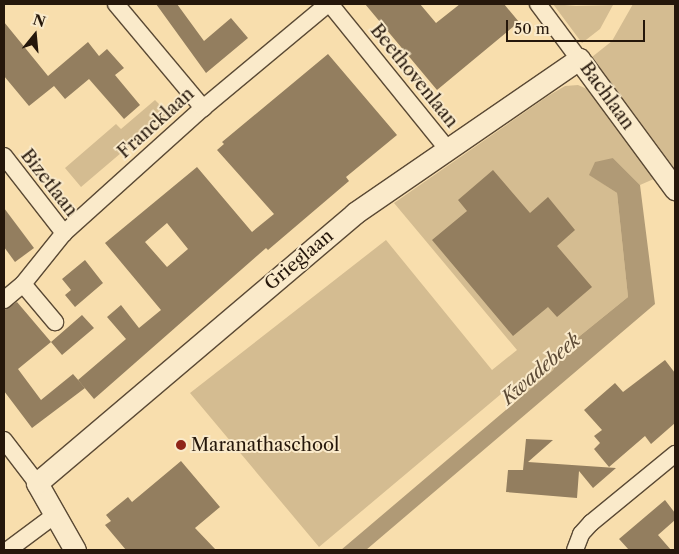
<!DOCTYPE html>
<html>
<head>
<meta charset="utf-8">
<style>
	body { margin:0 }
	#map { position:relative; width:679px; height:554px; overflow:hidden; background:#f8dead; font-family:"Libre Caslon Text",serif }
	div>[style] { position:absolute }
	[style*='--x'] { left:calc(var(--x)*1px); top:calc(var(--y)*1px); width:calc(var(--w)*1px); rotate:calc(var(--a)*1deg) }
	.green>* { inset:0; background:#d4bc91 }
	.water>* { inset:0; background:#b09a76 }
	.building>* { inset:0; background:#937e5f }
	.roads { filter:drop-shadow(1px 0 #5a4934) drop-shadow(-1px 0 #5a4934) drop-shadow(0 1px #5a4934) drop-shadow(0 -1px #5a4934) }
	.minor>* { height:16px; margin:-8px; padding:0 8px; transform-origin:8px; border-radius:8px; background:#faeaca }
	.tertiary>* { height:21px; margin:-10.5px; padding:0 10.5px; transform-origin:10.5px; border-radius:10.5px; background:#faeaca }
	.dots>* { width:14px; height:14px; translate:-50% -50%; box-sizing:border-box; border:2px solid #faeaca; border-radius:50% }
	span { translate:-50% -50%; white-space:nowrap; text-align:center; line-height:1.15; -webkit-text-stroke:4px #faeaca; paint-order:stroke }
	.street-label { font-size:18px; color:#25170b }
	.poi-label { font-size:18px; color:#25170b }
	.left { translate:0 -50%; text-align:left }
	.water-label { font-size:19px; color:#5d4b36; font-style:italic }
	.frame { position:absolute; inset:0; border:5px solid #25170b; pointer-events:none }
	.north { position:absolute; left:10px; top:10px; width:50px; height:50px; -webkit-text-stroke:4px #faeaca; paint-order:stroke; rotate:17deg; font-size:14px; font-weight:700; line-height:20px; text-align:center; color:#25170b }
	.north::after { content:''; display:block; margin:auto; width:18px; height:22px; background:#25170b; clip-path:polygon(50% 0,100% 100%,50% 72%,0 100%) }
	.scale { position:absolute; left:506px; top:20px; width:139px; height:22px; box-sizing:border-box; border:2px solid #25170b; border-top:0; padding-left:6px; font-size:15px; line-height:18px; white-space:nowrap; color:#25170b; -webkit-text-stroke:4px #faeaca; paint-order:stroke }
</style>
</head>
<body>
<div id="map">
	<div class="green">
		<div style="clip-path:polygon(553px 4px,576px 6px,613px 5px,600px 29px,582px 43px)"></div>
		<div style="clip-path:polygon(633px 4px,675px 4px,675px 169px,592px 57px,612px 41px)"></div>
		<div style="clip-path:polygon(578px 85px,587px 89px,601px 102px,656px 178px,640px 185px,613px 158px,590px 175px,617px 193px,628px 297px,565px 348px,553px 370px,517px 401px,507px 389px,319px 547px,190px 393px,386px 240px,492px 370px,517px 350px,394px 203px,548px 96px,565px 86px)"></div>
		<div style="clip-path:polygon(155px 100px,168px 113px,81px 187px,65px 168px,116px 124px,121px 129px)"></div>
	</div>
	<div class="water">
		<div style="clip-path:polygon(613px 158px,640px 185px,655px 304px,366px 550px,341px 550px,553px 370px,565px 348px,628px 297px,617px 193px,589px 175px,595px 162px)"></div>
	</div>
	<div class="building">
		<div style="clip-path:polygon(156px 4px,177px 4px,204px 41px,231px 18px,248px 38px,206px 73px)"></div>
		<div style="clip-path:polygon(365px 4px,420px 4px,436px 23px,460px 4px,504px 4px,519px 22px,437px 90px)"></div>
		<div style="clip-path:polygon(4px 22px,48px 76px,88px 42px,99px 56px,107px 49px,124px 68px,115px 75px,140px 105px,124px 119px,89px 79px,65px 99px,54px 86px,29px 106px,4px 76px)"></div>
		<div style="clip-path:polygon(evenodd,328px 54px,397px 135px,346px 177px,349px 181px,268px 250px,266px 248px,94px 399px,78px 380px,126px 339px,107px 317px,121px 305px,139px 328px,161px 310px,105px 243px,197px 167px,252px 232px,274px 214px,217px 150px,224px 144px,222px 142px,328px 54px,167px 223px,188px 249px,167px 267px,145px 242px,167px 223px)"></div>
		<div style="clip-path:polygon(493px 170px,530px 213px,548px 197px,575px 230px,557px 246px,592px 287px,557px 317px,548px 307px,513px 336px,432px 240px,467px 211px,458px 200px)"></div>
		<div style="clip-path:polygon(4px 208px,34px 248px,15px 262px,4px 247px)"></div>
		<div style="clip-path:polygon(85px 260px,103px 283px,75px 307px,65px 295px,71px 290px,62px 279px)"></div>
		<div style="clip-path:polygon(17px 302px,51px 342px,82px 315px,94px 328px,62px 355px,51px 342px,18px 369px,41px 400px,73px 374px,85px 388px,32px 428px,4px 391px,4px 310px)"></div>
		<div style="clip-path:polygon(665px 360px,675px 373px,675px 423px,651px 444px,645px 436px,609px 467px,594px 449px,600px 443px,594px 436px,602px 430px,584px 410px,615px 383px,623px 392px)"></div>
		<div style="clip-path:polygon(526px 439px,553px 440px,528px 462px,616px 468px,593px 488px,579px 471px,577px 498px,506px 492px,508px 470px,523px 470px)"></div>
		<div style="clip-path:polygon(181px 461px,220px 507px,195px 528px,216px 550px,126px 550px,105px 525px,111px 521px,106px 515px,128px 497px,132px 502px)"></div>
		<div style="clip-path:polygon(665px 500px,675px 513px,675px 520px,658px 535px,671px 550px,629px 550px,619px 539px)"></div>
	</div>
	<div class="roads">
		<div class="minor">
			<div style="--x:116;--y:4;--w:136;--a:50.1"></div>
			<div style="--x:330;--y:4;--w:189;--a:51"></div>
			<div style="--x:538;--y:4;--w:69;--a:53.3"></div>
			<div style="--x:4;--y:156;--w:98;--a:52.1"></div>
			<div style="--x:23;--y:284;--w:50;--a:49.9"></div>
			<div style="--x:4;--y:300;--w:25;--a:-40"></div>
			<div style="--x:23;--y:284;--w:65;--a:-51.2"></div>
			<div style="--x:64;--y:233;--w:187;--a:-42"></div>
			<div style="--x:203;--y:108;--w:163;--a:-39.8"></div>
			<div style="--x:4;--y:440;--w:54;--a:52.5"></div>
			<div style="--x:8;--y:550;--w:59;--a:-36.7"></div>
			<div style="--x:575;--y:550;--w:17;--a:-69"></div>
			<div style="--x:581;--y:534;--w:15;--a:-48"></div>
			<div style="--x:591;--y:523;--w:109;--a:-39.4"></div>
		</div>
		<div class="tertiary">
			<div style="--x:75;--y:550;--w:77;--a:-119.6"></div>
			<div style="--x:37;--y:483;--w:417;--a:-40.3"></div>
			<div style="--x:355;--y:213;--w:272;--a:-34.5"></div>
			<div style="--x:579;--y:59;--w:162;--a:53.6"></div>
		</div>
	</div>
	<div class="dots">
		<div style="left:181px;top:445px;background:#8f2418"></div>
	</div>
	<div class="street-label">
		<span style="left:414px;top:76px;rotate:51deg">Beethovenlaan</span>
		<span style="left:607px;top:96px;rotate:54deg">Bachlaan</span>
		<span style="left:156px;top:123px;rotate:-42deg">Francklaan</span>
		<span style="left:49px;top:183px;rotate:52deg">Bizetlaan</span>
		<span style="left:299px;top:260px;rotate:-40deg">Grieglaan</span>
	</div>
	<div class="poi-label">
		<span class="left" style="left:191px;top:445px">Maranathaschool</span>
	</div>
	<div class="water-label">
		<span style="left:541px;top:369px;rotate:-41deg">Kwadebeek</span>
	</div>
	<div class="frame"></div>
	<div class="north">N</div>
	<div class="scale">50 m</div>
</div>
</body>
</html>
